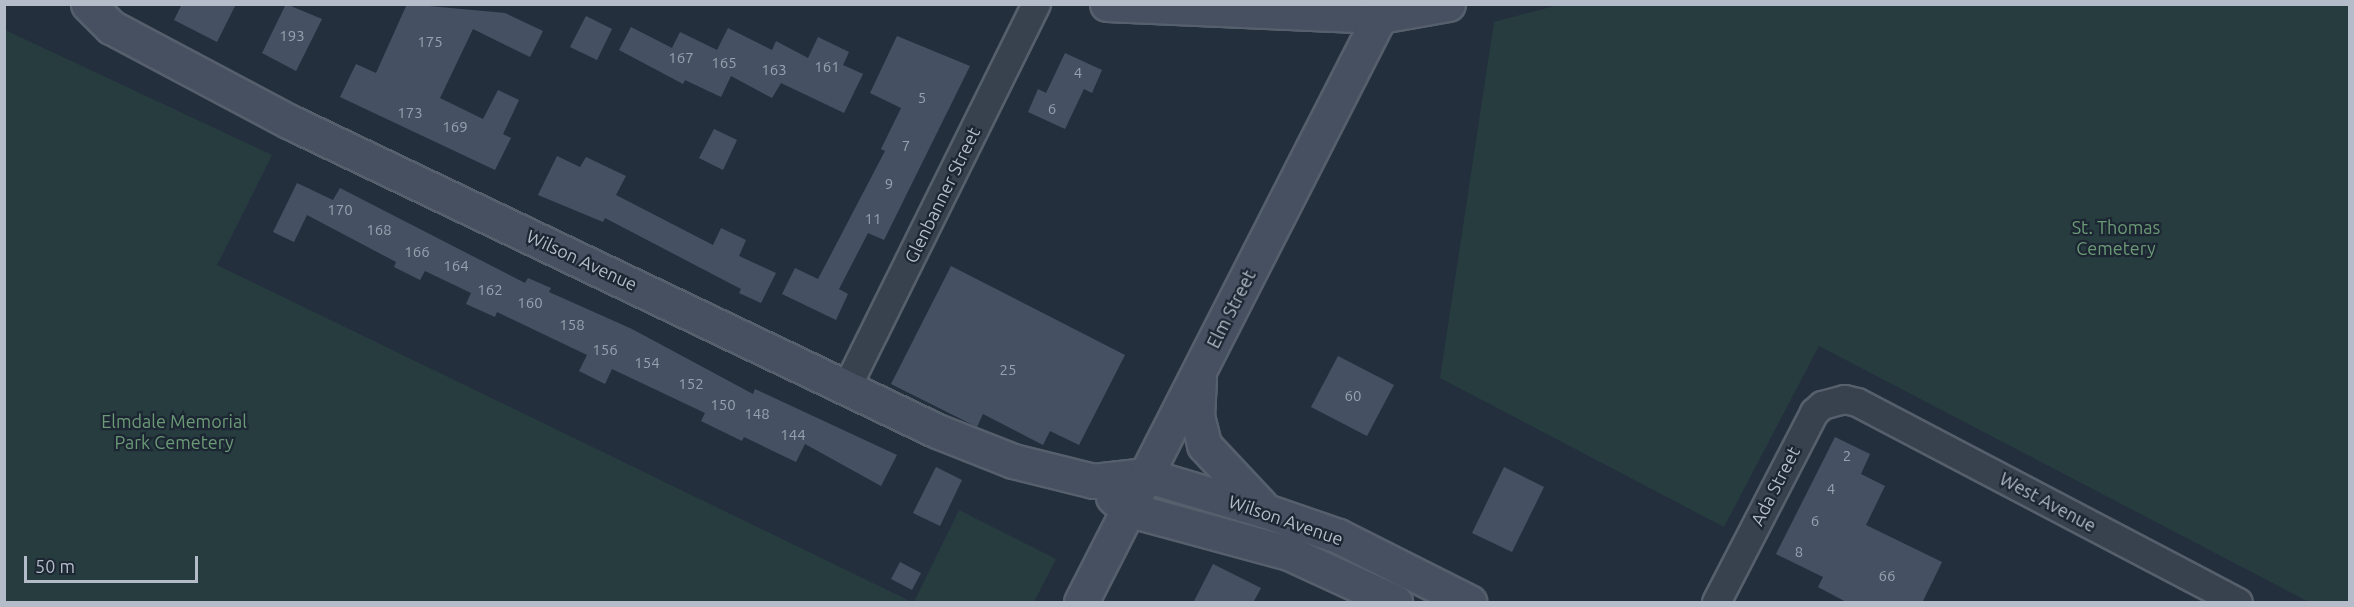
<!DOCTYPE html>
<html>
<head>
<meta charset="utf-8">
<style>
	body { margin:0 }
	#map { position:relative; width:2354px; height:607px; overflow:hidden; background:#242f3e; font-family:Ubuntu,sans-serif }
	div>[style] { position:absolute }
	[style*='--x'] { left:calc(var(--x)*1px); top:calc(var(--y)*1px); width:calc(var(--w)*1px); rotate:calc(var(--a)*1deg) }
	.green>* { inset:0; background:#263c3f }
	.building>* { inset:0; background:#455162 }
	.roads { filter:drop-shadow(2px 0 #565f6c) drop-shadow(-2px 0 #565f6c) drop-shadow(0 2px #565f6c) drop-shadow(0 -2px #565f6c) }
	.street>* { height:27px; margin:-13.5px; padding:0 13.5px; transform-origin:13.5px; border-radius:13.5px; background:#38414e }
	.secondary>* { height:33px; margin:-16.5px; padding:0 16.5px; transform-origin:16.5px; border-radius:16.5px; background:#465061 }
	span { translate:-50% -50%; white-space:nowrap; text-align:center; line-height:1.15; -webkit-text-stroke:4.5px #1d2633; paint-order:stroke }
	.number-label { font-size:15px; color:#98a1af }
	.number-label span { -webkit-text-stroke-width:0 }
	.street-label { font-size:18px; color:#b4bcc9 }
	.park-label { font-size:18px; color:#6b9a76 }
	.frame { position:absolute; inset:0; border:6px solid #b4bcc9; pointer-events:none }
	.scale { position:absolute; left:24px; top:556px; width:174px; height:27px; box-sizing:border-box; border:3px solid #b4bcc9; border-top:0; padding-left:8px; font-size:18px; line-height:21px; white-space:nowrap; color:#b4bcc9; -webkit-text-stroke:4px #1d2633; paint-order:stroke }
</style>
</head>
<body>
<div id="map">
	<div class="green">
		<div style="clip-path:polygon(1562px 4px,2349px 5px,2349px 602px,2309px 602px,1819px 346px,1724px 527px,1440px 378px,1494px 22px)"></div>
		<div style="clip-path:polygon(5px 30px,272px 155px,217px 265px,912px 602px,5px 602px)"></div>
		<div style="clip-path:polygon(959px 510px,1056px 559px,1034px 602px,914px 602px)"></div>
	</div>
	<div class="building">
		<div style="clip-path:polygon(182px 4px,236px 4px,217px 42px,174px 20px)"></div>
		<div style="clip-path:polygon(286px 4px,322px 19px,296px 71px,262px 53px)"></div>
		<div style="clip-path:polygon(407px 4px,505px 13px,543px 31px,530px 57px,473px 29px,440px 98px,483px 119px,498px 90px,519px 100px,503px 134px,511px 138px,495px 170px,340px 97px,356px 64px,376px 73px)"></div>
		<div style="clip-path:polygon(586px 16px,612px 29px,597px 60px,570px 47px)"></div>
		<div style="clip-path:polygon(631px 27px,672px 48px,680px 32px,717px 50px,728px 28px,772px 50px,776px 41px,808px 58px,818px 37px,849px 52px,843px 65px,863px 74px,844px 113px,781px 83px,772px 98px,731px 76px,721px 97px,685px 80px,683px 84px,619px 50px)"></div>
		<div style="clip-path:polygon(897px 36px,970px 66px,884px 240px,868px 233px,839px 289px,848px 294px,836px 320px,782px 294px,795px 268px,818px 279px,885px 151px,881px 149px,901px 108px,870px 93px)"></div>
		<div style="clip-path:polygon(1065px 53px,1102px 70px,1092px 93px,1084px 89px,1065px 129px,1028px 112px,1038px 89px,1046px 93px)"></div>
		<div style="clip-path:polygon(714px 129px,737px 140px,723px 170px,699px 158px)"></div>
		<div style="clip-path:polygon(557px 156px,580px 167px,586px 157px,626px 176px,616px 195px,713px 245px,721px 228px,746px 240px,739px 256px,776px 273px,761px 303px,739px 293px,741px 289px,605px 218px,603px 222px,538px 195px)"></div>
		<div style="clip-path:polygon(297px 183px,333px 200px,340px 188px,525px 283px,528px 278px,551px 288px,549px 292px,632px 329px,753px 394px,755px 389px,897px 455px,881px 486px,805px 444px,796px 462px,744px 437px,742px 441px,701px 421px,705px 413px,612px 369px,605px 384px,579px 371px,587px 355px,497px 312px,495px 317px,466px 304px,471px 293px,425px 271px,420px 280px,394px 267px,396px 262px,307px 215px,294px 242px,273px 232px)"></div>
		<div style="clip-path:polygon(951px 266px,1125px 355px,1079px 445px,1050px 431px,1043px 445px,983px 414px,977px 427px,891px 384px)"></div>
		<div style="clip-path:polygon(1338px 356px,1394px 385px,1367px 436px,1311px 407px)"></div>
		<div style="clip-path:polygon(1835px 437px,1870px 454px,1861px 474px,1885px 486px,1866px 525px,1942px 562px,1922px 603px,1848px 603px,1818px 587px,1823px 577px,1776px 554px)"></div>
		<div style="clip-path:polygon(936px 467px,962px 480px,940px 526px,913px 513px)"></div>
		<div style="clip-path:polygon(1504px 467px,1544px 487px,1512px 552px,1472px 533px)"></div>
		<div style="clip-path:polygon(900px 562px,921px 573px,912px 590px,891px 579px)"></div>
		<div style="clip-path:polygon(1213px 564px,1261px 588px,1253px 603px,1193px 603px)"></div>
	</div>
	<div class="roads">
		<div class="street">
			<div style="--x:847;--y:386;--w:426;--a:-63.7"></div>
			<div style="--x:1716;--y:602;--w:214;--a:-62.7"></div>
			<div style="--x:1814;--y:412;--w:11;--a:-41"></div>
			<div style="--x:1822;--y:405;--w:23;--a:-15"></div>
			<div style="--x:1844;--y:399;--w:13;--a:13"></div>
			<div style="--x:1857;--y:402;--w:430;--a:27.7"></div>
		</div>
		<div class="secondary">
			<div style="--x:88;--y:4;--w:33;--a:45"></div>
			<div style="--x:111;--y:27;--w:203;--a:28"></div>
			<div style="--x:290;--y:122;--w:717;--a:25.53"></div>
			<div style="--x:937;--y:431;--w:82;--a:21.5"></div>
			<div style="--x:1013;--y:461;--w:82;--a:14"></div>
			<div style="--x:1093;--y:481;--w:52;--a:-6.6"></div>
			<div style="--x:1145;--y:475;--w:126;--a:16.6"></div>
			<div style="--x:1266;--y:511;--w:76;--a:19.1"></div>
			<div style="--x:1338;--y:536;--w:147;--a:26.7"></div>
			<div style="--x:1107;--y:4;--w:273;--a:2.5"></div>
			<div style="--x:1380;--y:16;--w:69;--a:-10"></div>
			<div style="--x:1199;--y:379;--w:37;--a:93"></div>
			<div style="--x:1197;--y:416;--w:30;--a:76"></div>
			<div style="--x:1204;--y:445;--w:83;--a:46.9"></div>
			<div style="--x:1113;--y:497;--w:18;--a:41"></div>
			<div style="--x:1127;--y:509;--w:168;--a:15.2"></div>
			<div style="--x:1289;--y:553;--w:117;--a:24.8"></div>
			<div style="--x:1081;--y:602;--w:658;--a:-62.97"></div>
		</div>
	</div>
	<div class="number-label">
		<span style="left:292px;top:36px">193</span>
		<span style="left:430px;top:42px">175</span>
		<span style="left:681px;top:58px">167</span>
		<span style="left:724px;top:63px">165</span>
		<span style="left:827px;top:67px">161</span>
		<span style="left:774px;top:70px">163</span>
		<span style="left:1078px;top:73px">4</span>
		<span style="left:922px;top:98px">5</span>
		<span style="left:1052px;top:109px">6</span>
		<span style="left:410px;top:113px">173</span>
		<span style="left:455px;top:127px">169</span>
		<span style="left:906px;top:146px">7</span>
		<span style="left:889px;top:184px">9</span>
		<span style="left:340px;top:210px">170</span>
		<span style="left:873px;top:219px">11</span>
		<span style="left:379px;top:230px">168</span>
		<span style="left:417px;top:252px">166</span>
		<span style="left:456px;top:266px">164</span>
		<span style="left:490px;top:290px">162</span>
		<span style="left:530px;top:303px">160</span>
		<span style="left:572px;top:325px">158</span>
		<span style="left:605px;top:350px">156</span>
		<span style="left:647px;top:363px">154</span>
		<span style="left:1008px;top:370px">25</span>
		<span style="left:691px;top:384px">152</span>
		<span style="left:1353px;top:396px">60</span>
		<span style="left:723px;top:405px">150</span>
		<span style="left:757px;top:414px">148</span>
		<span style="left:793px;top:435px">144</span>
		<span style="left:1847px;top:456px">2</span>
		<span style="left:1831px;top:489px">4</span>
		<span style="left:1815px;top:521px">6</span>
		<span style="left:1799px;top:552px">8</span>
		<span style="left:1887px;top:576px">66</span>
	</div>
	<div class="street-label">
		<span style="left:942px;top:195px;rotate:-64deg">Glenbanner Street</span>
		<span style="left:582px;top:260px;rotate:25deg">Wilson Avenue</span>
		<span style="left:1231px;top:309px;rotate:-63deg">Elm Street</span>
		<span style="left:1775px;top:486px;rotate:-63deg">Ada Street</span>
		<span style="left:2048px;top:502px;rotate:28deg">West Avenue</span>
		<span style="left:1286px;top:520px;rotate:19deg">Wilson Avenue</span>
	</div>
	<div class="park-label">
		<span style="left:2116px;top:238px">St. Thomas<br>Cemetery</span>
		<span style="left:174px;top:432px">Elmdale Memorial<br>Park Cemetery</span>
	</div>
	<div class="frame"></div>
	<div class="scale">50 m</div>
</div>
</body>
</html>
